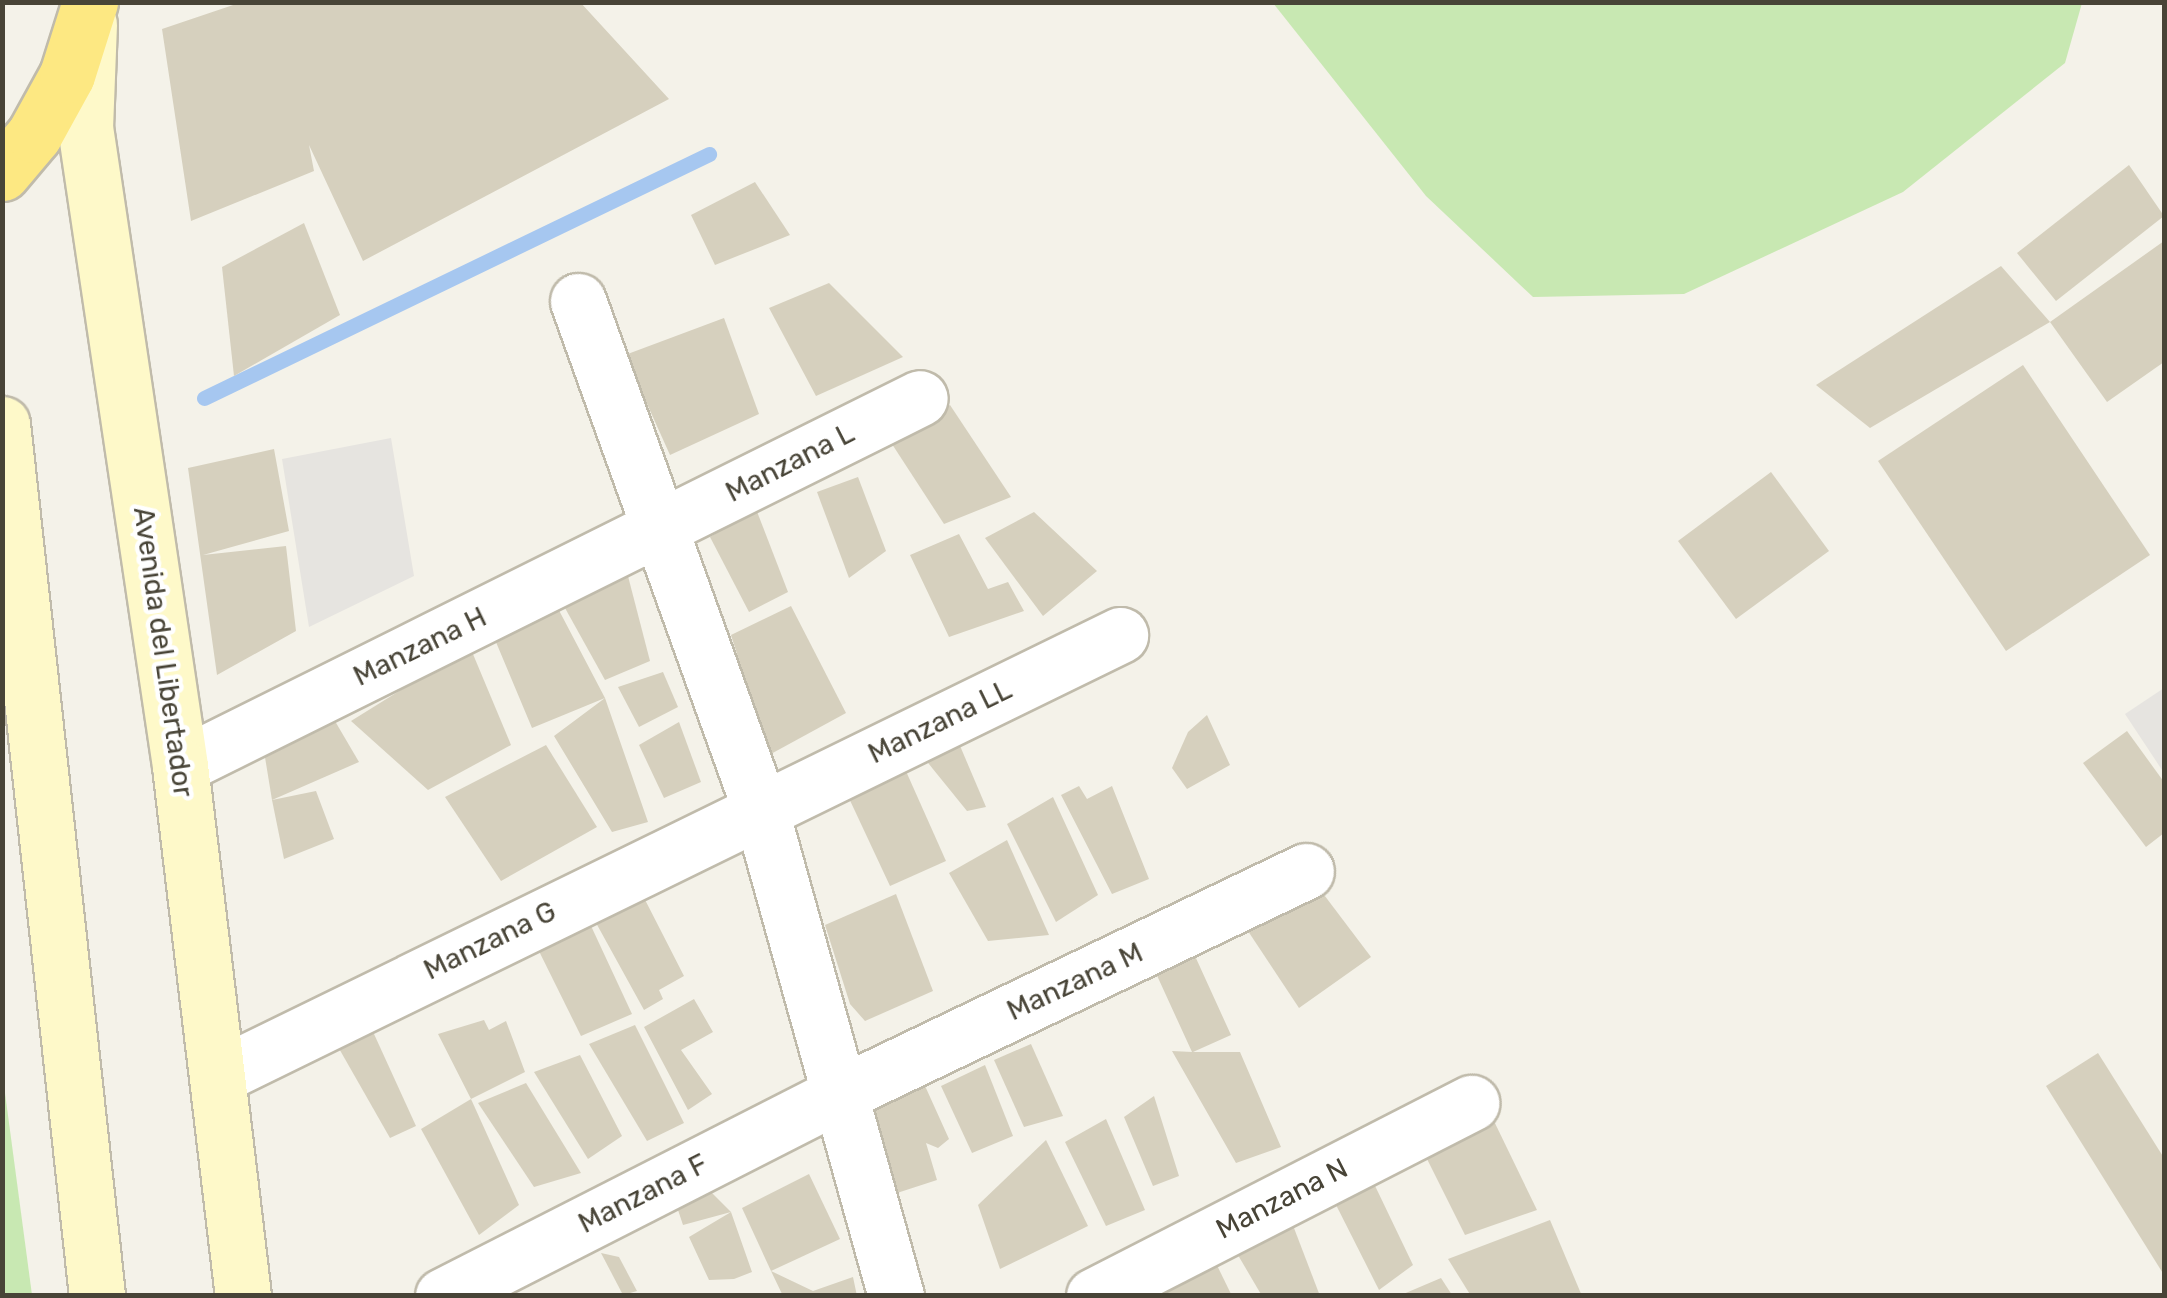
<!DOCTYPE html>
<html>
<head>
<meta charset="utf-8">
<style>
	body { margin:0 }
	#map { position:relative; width:2167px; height:1298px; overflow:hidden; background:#f4f2e9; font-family:Rubik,sans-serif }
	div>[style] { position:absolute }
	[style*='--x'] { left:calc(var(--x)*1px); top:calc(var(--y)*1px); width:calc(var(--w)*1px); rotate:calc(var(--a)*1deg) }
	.green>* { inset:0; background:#c8e8b2 }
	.parking>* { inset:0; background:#e6e4e0 }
	.stream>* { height:15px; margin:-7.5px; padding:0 7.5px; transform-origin:7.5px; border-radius:7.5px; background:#a6c7f0 }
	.building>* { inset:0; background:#d6d0be }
	.roads { filter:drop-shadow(2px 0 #c0bbab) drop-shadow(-2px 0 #c0bbab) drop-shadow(0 2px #c0bbab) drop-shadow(0 -2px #c0bbab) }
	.minor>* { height:55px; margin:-27.5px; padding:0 27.5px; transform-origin:27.5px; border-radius:27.5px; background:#fff }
	.secondary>* { height:55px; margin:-27.5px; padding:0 27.5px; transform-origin:27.5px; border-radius:27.5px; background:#fef9c9 }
	.trunk>* { height:55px; margin:-27.5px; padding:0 27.5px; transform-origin:27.5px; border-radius:27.5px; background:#fde882 }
	span { translate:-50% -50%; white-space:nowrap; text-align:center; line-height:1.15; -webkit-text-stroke:9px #fff; paint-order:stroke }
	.street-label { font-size:28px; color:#484437 }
	.frame { position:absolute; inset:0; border:5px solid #484437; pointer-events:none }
</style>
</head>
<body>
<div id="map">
	<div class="green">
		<div style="clip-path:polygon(1273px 3px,2082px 3px,2065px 63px,1903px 192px,1684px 294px,1533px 297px,1426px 196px)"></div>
		<div style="clip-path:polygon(2px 1078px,3px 1078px,32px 1295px,3px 1295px)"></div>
	</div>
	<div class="parking">
		<div style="clip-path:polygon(391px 438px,414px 576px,309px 627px,282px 459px)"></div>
		<div style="clip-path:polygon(2164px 688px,2164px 773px,2125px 714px)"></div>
	</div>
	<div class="stream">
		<div style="--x:204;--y:398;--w:561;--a:-25.79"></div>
	</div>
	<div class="building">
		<div style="clip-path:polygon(242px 2px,580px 2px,669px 99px,363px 261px,309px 145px,314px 171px,191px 221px,162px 29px)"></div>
		<div style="clip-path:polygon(2129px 165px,2164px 216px,2056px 301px,2017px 253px)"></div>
		<div style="clip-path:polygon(755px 182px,790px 235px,715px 265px,691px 215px)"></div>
		<div style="clip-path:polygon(304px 223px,340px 315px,234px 376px,222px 267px)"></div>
		<div style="clip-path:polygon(2164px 241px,2164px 362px,2107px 402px,2050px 322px)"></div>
		<div style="clip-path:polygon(2001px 266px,2050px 322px,1870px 428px,1816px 385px)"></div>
		<div style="clip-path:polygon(829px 283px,903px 357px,816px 396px,769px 308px)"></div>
		<div style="clip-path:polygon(724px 318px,759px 414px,670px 455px,625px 355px)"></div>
		<div style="clip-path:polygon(2023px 365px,2150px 555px,2006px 651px,1878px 461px)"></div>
		<div style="clip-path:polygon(950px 405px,1011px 497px,944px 524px,890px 441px)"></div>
		<div style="clip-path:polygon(274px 449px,289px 531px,203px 555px,286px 546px,296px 631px,217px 675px,188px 468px)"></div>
		<div style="clip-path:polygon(1771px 472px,1829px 551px,1736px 619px,1678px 541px)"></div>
		<div style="clip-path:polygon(858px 477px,886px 551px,849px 578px,817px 492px)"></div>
		<div style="clip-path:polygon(756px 509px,788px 592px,749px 612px,710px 537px)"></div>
		<div style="clip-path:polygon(1034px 512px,1097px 571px,1043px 616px,985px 538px)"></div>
		<div style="clip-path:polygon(959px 534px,988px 589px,1008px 582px,1024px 611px,949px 637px,910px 555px)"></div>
		<div style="clip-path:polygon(622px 553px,650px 661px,605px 680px,555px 590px)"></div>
		<div style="clip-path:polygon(552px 597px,605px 698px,648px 822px,612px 832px,554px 736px,605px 698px,532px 728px,493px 635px)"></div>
		<div style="clip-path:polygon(791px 606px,846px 713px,769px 755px,731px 635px)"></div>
		<div style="clip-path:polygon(470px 647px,511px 745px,428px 790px,351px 721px)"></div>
		<div style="clip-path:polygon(663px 672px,678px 707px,639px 727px,618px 687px)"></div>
		<div style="clip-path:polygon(1207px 715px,1230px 765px,1187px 789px,1172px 768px,1188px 732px)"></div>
		<div style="clip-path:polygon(332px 716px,359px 762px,272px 800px,263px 745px)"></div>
		<div style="clip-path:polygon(679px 722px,701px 782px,664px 798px,639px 745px)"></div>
		<div style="clip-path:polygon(952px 727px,986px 807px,967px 811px,920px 753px)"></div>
		<div style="clip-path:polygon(2127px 731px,2164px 782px,2164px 833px,2146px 847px,2083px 763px)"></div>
		<div style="clip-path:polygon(546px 745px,597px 827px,501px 881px,445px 797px)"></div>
		<div style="clip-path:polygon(897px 751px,946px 861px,890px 886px,840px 779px)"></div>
		<div style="clip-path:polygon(1079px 786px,1087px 799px,1112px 786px,1149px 879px,1112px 894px,1061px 795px)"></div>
		<div style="clip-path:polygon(316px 791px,334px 839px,284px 859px,272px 800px)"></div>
		<div style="clip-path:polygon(1053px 797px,1098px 895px,1056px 922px,1007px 824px)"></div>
		<div style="clip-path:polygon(1007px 840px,1049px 935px,988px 941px,949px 873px)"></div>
		<div style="clip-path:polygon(1306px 871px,1371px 957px,1299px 1008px,1240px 919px)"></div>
		<div style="clip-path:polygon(639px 888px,684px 976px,659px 990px,663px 999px,644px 1010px,590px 912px)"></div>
		<div style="clip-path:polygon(896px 894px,933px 991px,865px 1021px,850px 1004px,825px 925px)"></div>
		<div style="clip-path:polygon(585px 913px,632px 1014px,581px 1036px,532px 937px)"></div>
		<div style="clip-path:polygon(1190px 945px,1231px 1035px,1193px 1052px,1240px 1052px,1281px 1147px,1236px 1163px,1172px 1051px,1192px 1052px,1154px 969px)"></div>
		<div style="clip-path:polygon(694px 999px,713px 1032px,681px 1050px,712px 1094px,688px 1110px,644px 1027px)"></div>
		<div style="clip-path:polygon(484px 1020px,489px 1030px,506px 1021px,525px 1072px,471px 1099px,438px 1034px)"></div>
		<div style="clip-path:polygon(369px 1023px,416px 1126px,390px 1138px,333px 1038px)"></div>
		<div style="clip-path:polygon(635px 1025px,684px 1123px,647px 1141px,589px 1044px)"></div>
		<div style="clip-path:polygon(1031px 1044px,1063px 1116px,1024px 1127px,994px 1060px)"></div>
		<div style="clip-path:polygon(2098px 1053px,2164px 1158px,2164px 1275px,2046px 1086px)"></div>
		<div style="clip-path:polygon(580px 1055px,622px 1136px,588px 1159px,534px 1072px)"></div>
		<div style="clip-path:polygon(985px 1065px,1013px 1136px,972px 1153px,941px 1086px)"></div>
		<div style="clip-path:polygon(921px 1077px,949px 1139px,938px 1148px,926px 1143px,937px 1180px,897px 1193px,875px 1154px,861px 1099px)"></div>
		<div style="clip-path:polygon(526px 1083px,581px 1173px,534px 1187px,478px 1103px)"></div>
		<div style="clip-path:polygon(1154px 1096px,1179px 1176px,1153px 1186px,1124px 1117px)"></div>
		<div style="clip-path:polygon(471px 1099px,519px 1205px,479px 1235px,421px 1129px)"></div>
		<div style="clip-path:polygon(1491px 1115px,1537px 1210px,1465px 1235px,1422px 1149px)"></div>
		<div style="clip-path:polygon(1106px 1119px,1145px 1210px,1106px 1226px,1065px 1142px)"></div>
		<div style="clip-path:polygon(1046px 1140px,1088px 1226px,1000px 1269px,978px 1205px)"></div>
		<div style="clip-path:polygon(1366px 1167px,1413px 1265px,1379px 1290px,1330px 1193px)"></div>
		<div style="clip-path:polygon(809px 1174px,840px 1239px,771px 1271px,742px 1208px)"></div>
		<div style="clip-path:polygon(707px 1188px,731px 1212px,752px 1272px,734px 1279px,709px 1280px,689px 1237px,731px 1212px,683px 1225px,673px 1195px)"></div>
		<div style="clip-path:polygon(1289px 1215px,1320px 1296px,1262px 1296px,1235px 1250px)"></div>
		<div style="clip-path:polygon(1550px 1220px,1582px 1296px,1471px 1296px,1448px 1259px)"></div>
		<div style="clip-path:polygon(1210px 1251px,1232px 1296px,1132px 1296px)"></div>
		<div style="clip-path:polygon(601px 1253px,619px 1257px,637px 1291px,623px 1295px)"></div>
		<div style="clip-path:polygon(771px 1271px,813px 1291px,853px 1277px,857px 1296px,783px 1296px)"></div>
		<div style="clip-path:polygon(1441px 1278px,1452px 1295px,1401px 1295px)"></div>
	</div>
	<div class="roads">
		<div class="minor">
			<div style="--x:578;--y:301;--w:539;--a:70.25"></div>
			<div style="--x:760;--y:808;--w:507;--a:74.43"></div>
			<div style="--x:180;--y:766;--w:826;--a:-26.44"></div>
			<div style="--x:220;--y:1075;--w:1002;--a:-26.05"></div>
			<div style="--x:443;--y:1296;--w:450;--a:-27"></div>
			<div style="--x:844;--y:1092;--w:512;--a:-25.56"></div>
			<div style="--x:1094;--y:1296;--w:424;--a:-27.1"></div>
		</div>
		<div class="secondary">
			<div style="--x:89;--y:24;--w:103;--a:92.2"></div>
			<div style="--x:85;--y:127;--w:646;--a:81.54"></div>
			<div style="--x:180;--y:766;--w:534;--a:83.22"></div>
			<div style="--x:2;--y:424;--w:877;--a:83.78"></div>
		</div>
		<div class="trunk">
			<div style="--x:2;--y:173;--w:50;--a:-49.9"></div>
			<div style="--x:34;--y:135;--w:68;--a:-61.2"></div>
			<div style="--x:67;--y:75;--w:77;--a:-72.5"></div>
		</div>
	</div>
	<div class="street-label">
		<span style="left:790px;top:463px;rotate:-27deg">Manzana L</span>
		<span style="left:420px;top:647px;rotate:-26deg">Manzana H</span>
		<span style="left:163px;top:652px;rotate:82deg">Avenida del Libertador</span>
		<span style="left:940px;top:722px;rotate:-26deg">Manzana LL</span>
		<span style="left:490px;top:941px;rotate:-26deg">Manzana G</span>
		<span style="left:1075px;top:982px;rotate:-25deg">Manzana M</span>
		<span style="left:643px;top:1194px;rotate:-27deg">Manzana F</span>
		<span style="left:1282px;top:1199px;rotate:-27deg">Manzana N</span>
	</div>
	<div class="frame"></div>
</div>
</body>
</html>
